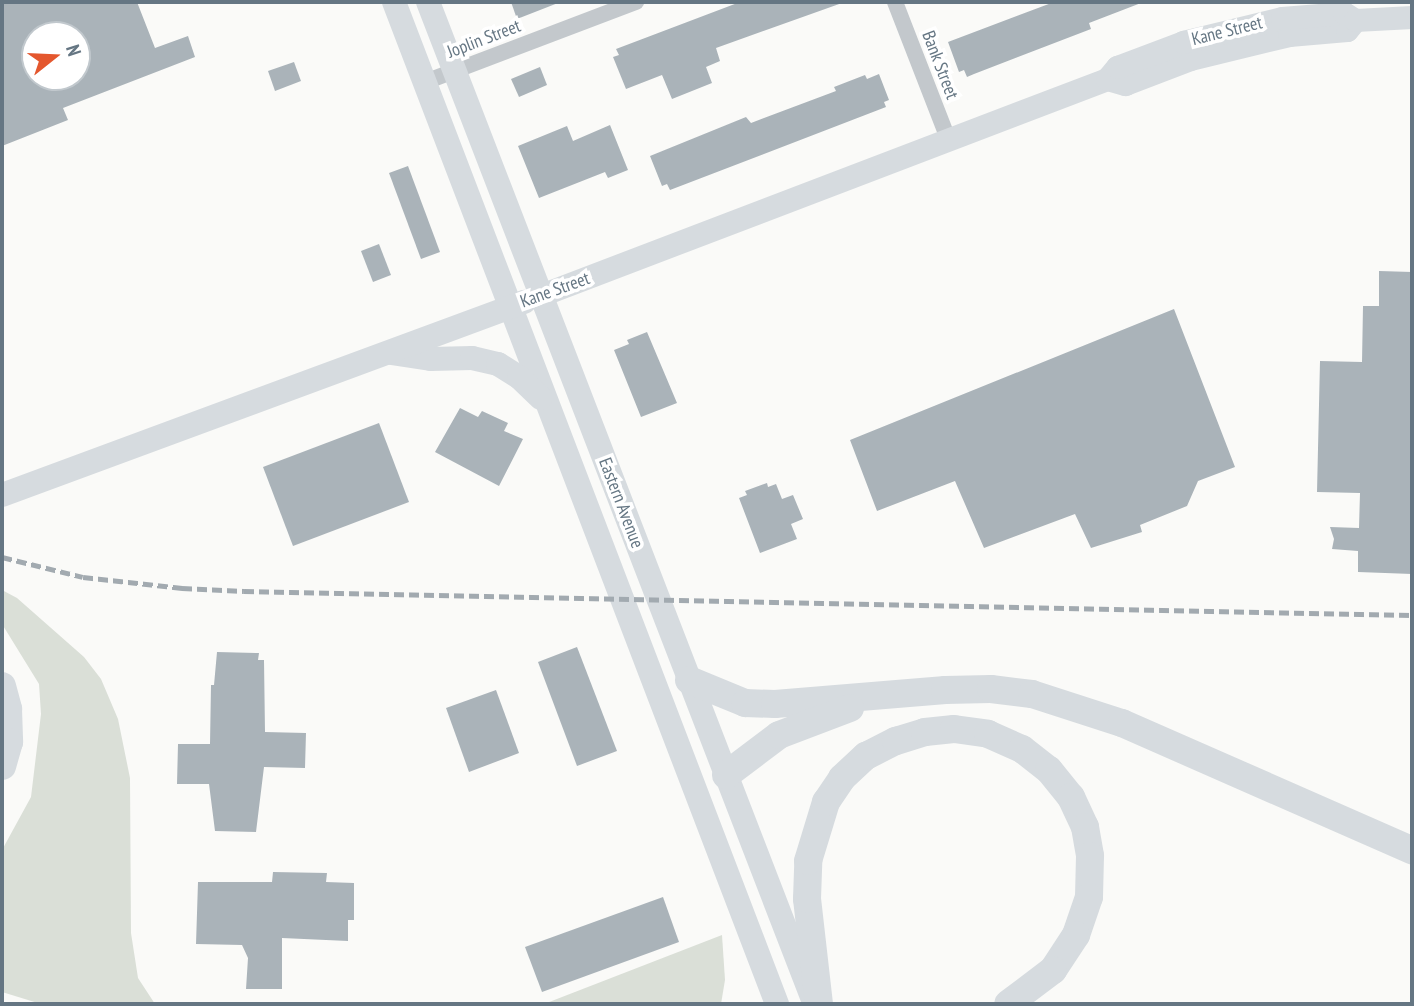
<!DOCTYPE html>
<html>
<head>
<meta charset="utf-8">
<style>
	body { margin:0 }
	#map { position:relative; width:1414px; height:1006px; overflow:hidden; background:#fafaf8; font-family:"PT Sans Narrow",sans-serif }
	div>[style] { position:absolute }
	[style*='--x'] { left:calc(var(--x)*1px); top:calc(var(--y)*1px); width:calc(var(--w)*1px); rotate:calc(var(--a)*1deg) }
	.green>* { inset:0; background:#dadfd7 }
	.building>* { inset:0; background:#aab3b9 }
	.street>* { height:16px; margin:-8px; padding:0 8px; transform-origin:8px; border-radius:8px; background:#c3c8cc }
	.secondary>* { height:23px; margin:-11.5px; padding:0 11.5px; transform-origin:11.5px; border-radius:11.5px; background:#d6dbdf }
	.primary>* { height:24px; margin:-12px; padding:0 12px; transform-origin:12px; border-radius:12px; background:#d6dbdf }
	.highway>* { height:28px; margin:-14px; padding:0 14px; transform-origin:14px; border-radius:14px; background:#d6dbdf }
	.rail>* { height:5px; margin-top:-2.5px; transform-origin:0; background:repeating-linear-gradient(90deg,#a2aab0 0 10px,transparent 0 15px) }
	span { translate:-50% -50%; white-space:nowrap; text-align:center; line-height:1.15; -webkit-text-stroke:7px #fff; paint-order:stroke }
	.street-label { font-size:18px; color:#657683 }
	.frame { position:absolute; inset:0; border:4px solid #657683; pointer-events:none }
	.north { position:absolute; left:21px; top:21px; width:70px; height:70px; box-sizing:border-box; background:#fff; border:2px solid #c1c8cd; border-radius:50%; rotate:72deg; font-size:19px; font-weight:700; line-height:28px; text-align:center; color:#657683 }
	.north::after { content:''; display:block; margin:auto; width:24px; height:32px; background:#e4572e; clip-path:polygon(50% 0,100% 100%,50% 72%,0 100%) }
</style>
</head>
<body>
<div id="map">
	<div class="green">
		<div style="clip-path:polygon(2px 590px,17px 598px,84px 657px,101px 679px,118px 719px,130px 778px,131px 933px,138px 978px,155px 1004px,41px 1004px,2px 992px,2px 850px,31px 797px,41px 714px,39px 684px,2px 624px)"></div>
		<div style="clip-path:polygon(722px 935px,725px 980px,721px 1004px,544px 1004px)"></div>
	</div>
	<div class="building">
		<div style="clip-path:polygon(evenodd,2px 2px,137px 2px,155px 48px,188px 36px,195px 57px,63px 108px,68px 120px,2px 146px,2px 2px,35px 35px,77px 35px,77px 77px,35px 77px,35px 35px)"></div>
		<div style="clip-path:polygon(511px 2px,558px 2px,558px 3px,517px 19px)"></div>
		<div style="clip-path:polygon(740px 2px,842px 3px,716px 48px,720px 61px,706px 67px,712px 83px,672px 99px,662px 75px,626px 89px,613px 57px,619px 55px,616px 49px)"></div>
		<div style="clip-path:polygon(1054px 2px,1141px 3px,1089px 23px,1091px 29px,974px 74px,967px 77px,964px 70px,959px 72px,948px 42px)"></div>
		<div style="clip-path:polygon(294px 62px,301px 81px,275px 91px,268px 71px)"></div>
		<div style="clip-path:polygon(540px 67px,547px 85px,519px 97px,511px 79px)"></div>
		<div style="clip-path:polygon(879px 74px,889px 100px,884px 102px,886px 107px,670px 190px,667px 184px,662px 186px,650px 156px,746px 117px,751px 123px,836px 91px,834px 87px,865px 75px,867px 79px)"></div>
		<div style="clip-path:polygon(610px 125px,628px 170px,608px 178px,605px 172px,539px 198px,518px 146px,567px 126px,573px 141px)"></div>
		<div style="clip-path:polygon(408px 166px,440px 252px,421px 259px,389px 173px)"></div>
		<div style="clip-path:polygon(379px 244px,391px 275px,373px 282px,361px 251px)"></div>
		<div style="clip-path:polygon(1379px 271px,1412px 272px,1412px 574px,1358px 572px,1358px 551px,1332px 549px,1334px 539px,1330px 527px,1359px 528px,1360px 493px,1317px 492px,1320px 361px,1362px 362px,1363px 306px,1379px 306px)"></div>
		<div style="clip-path:polygon(1174px 309px,1235px 467px,1198px 481px,1187px 506px,1140px 525px,1142px 532px,1091px 548px,1075px 514px,984px 548px,955px 481px,877px 511px,850px 440px)"></div>
		<div style="clip-path:polygon(647px 332px,677px 403px,641px 417px,614px 350px,629px 344px,627px 340px)"></div>
		<div style="clip-path:polygon(460px 408px,478px 417px,482px 411px,508px 423px,504px 431px,523px 439px,499px 486px,435px 452px)"></div>
		<div style="clip-path:polygon(379px 423px,409px 502px,293px 546px,263px 467px)"></div>
		<div style="clip-path:polygon(767px 483px,768px 487px,776px 484px,782px 499px,793px 495px,803px 519px,791px 524px,797px 539px,760px 553px,739px 498px,747px 495px,745px 491px)"></div>
		<div style="clip-path:polygon(577px 647px,617px 751px,577px 766px,538px 662px)"></div>
		<div style="clip-path:polygon(217px 652px,259px 653px,258px 660px,264px 660px,265px 732px,306px 733px,305px 768px,264px 767px,256px 832px,215px 831px,209px 784px,177px 784px,178px 744px,210px 744px,211px 685px,214px 685px)"></div>
		<div style="clip-path:polygon(496px 690px,519px 753px,469px 772px,446px 708px)"></div>
		<div style="clip-path:polygon(273px 872px,327px 873px,326px 882px,354px 883px,354px 920px,348px 920px,348px 941px,282px 938px,282px 989px,246px 989px,248px 958px,242px 945px,196px 944px,198px 882px,272px 882px)"></div>
		<div style="clip-path:polygon(663px 897px,679px 942px,542px 992px,525px 947px)"></div>
	</div>
	<div class="street">
		<div style="--x:895;--y:2;--w:149;--a:68.8"></div>
		<div style="--x:425;--y:82;--w:226;--a:-20.8"></div>
	</div>
	<div class="secondary">
		<div style="--x:1107;--y:79;--w:19;--a:16"></div>
		<div style="--x:1125;--y:84;--w:70;--a:-21"></div>
		<div style="--x:1190;--y:59;--w:102;--a:-13.6"></div>
		<div style="--x:1289;--y:35;--w:58;--a:-4.9"></div>
		<div style="--x:1347;--y:30;--w:13;--a:-51"></div>
		<div style="--x:541;--y:295;--w:606;--a:-20.89"></div>
		<div style="--x:1107;--y:79;--w:16;--a:-50"></div>
		<div style="--x:1117;--y:67;--w:71;--a:-20.7"></div>
		<div style="--x:1183;--y:42;--w:102;--a:-13.6"></div>
		<div style="--x:1282;--y:18;--w:62;--a:-4.6"></div>
		<div style="--x:1344;--y:13;--w:13;--a:32"></div>
		<div style="--x:1355;--y:20;--w:57;--a:-3"></div>
	</div>
	<div class="primary">
		<div style="--x:394;--y:2;--w:1073;--a:69.08"></div>
		<div style="--x:428;--y:2;--w:1070;--a:68.9"></div>
		<div style="--x:391;--y:353;--w:40;--a:8.5"></div>
		<div style="--x:431;--y:359;--w:41;--a:-1.4"></div>
		<div style="--x:472;--y:358;--w:27;--a:13"></div>
		<div style="--x:498;--y:364;--w:25;--a:32"></div>
		<div style="--x:519;--y:377;--w:30;--a:44"></div>
		<div style="--x:2;--y:495;--w:557;--a:-20.29"></div>
	</div>
	<div class="highway">
		<div style="--x:689;--y:680;--w:61;--a:22.3"></div>
		<div style="--x:745;--y:703;--w:30;--a:2"></div>
		<div style="--x:775;--y:704;--w:171;--a:-4.7"></div>
		<div style="--x:945;--y:690;--w:46;--a:-1.2"></div>
		<div style="--x:991;--y:689;--w:41;--a:7"></div>
		<div style="--x:1032;--y:694;--w:95;--a:17.9"></div>
		<div style="--x:1122;--y:723;--w:317;--a:23.7"></div>
		<div style="--x:2;--y:686;--w:24;--a:75"></div>
		<div style="--x:8;--y:709;--w:33;--a:88"></div>
		<div style="--x:9;--y:742;--w:25;--a:106"></div>
		<div style="--x:726;--y:775;--w:66;--a:-37"></div>
		<div style="--x:779;--y:735;--w:76;--a:-20.8"></div>
		<div style="--x:819;--y:1004;--w:106;--a:-96.5"></div>
		<div style="--x:807;--y:899;--w:38;--a:-88"></div>
		<div style="--x:808;--y:861;--w:62;--a:-73"></div>
		<div style="--x:826;--y:802;--w:29;--a:-56"></div>
		<div style="--x:842;--y:778;--w:33;--a:-43"></div>
		<div style="--x:866;--y:756;--w:34;--a:-27"></div>
		<div style="--x:896;--y:741;--w:30;--a:-17"></div>
		<div style="--x:925;--y:732;--w:29;--a:-6"></div>
		<div style="--x:954;--y:729;--w:34;--a:8"></div>
		<div style="--x:988;--y:734;--w:37;--a:24"></div>
		<div style="--x:1022;--y:749;--w:34;--a:38"></div>
		<div style="--x:1049;--y:770;--w:35;--a:51"></div>
		<div style="--x:1071;--y:797;--w:33;--a:65"></div>
		<div style="--x:1085;--y:827;--w:29;--a:80"></div>
		<div style="--x:1090;--y:856;--w:41;--a:91.4"></div>
		<div style="--x:1089;--y:897;--w:40;--a:108.9"></div>
		<div style="--x:1076;--y:935;--w:42;--a:123.3"></div>
		<div style="--x:1053;--y:970;--w:56;--a:142.9"></div>
	</div>
	<div class="rail">
		<div style="--x:2;--y:557;--w:83;--a:13.9"></div>
		<div style="--x:83;--y:577;--w:100;--a:6.3"></div>
		<div style="--x:182;--y:588;--w:62;--a:2.8"></div>
		<div style="--x:244;--y:591;--w:1168;--a:1.18"></div>
	</div>
	<div class="street-label">
		<span style="left:1227px;top:31px;rotate:-14deg">Kane Street</span>
		<span style="left:484px;top:39px;rotate:-21deg">Joplin Street</span>
		<span style="left:940px;top:65px;rotate:69deg">Bank Street</span>
		<span style="left:555px;top:290px;rotate:-20deg">Kane Street</span>
		<span style="left:621px;top:503px;rotate:69deg">Eastern Avenue</span>
	</div>
	<div class="frame"></div>
	<div class="north">N</div>
</div>
</body>
</html>
